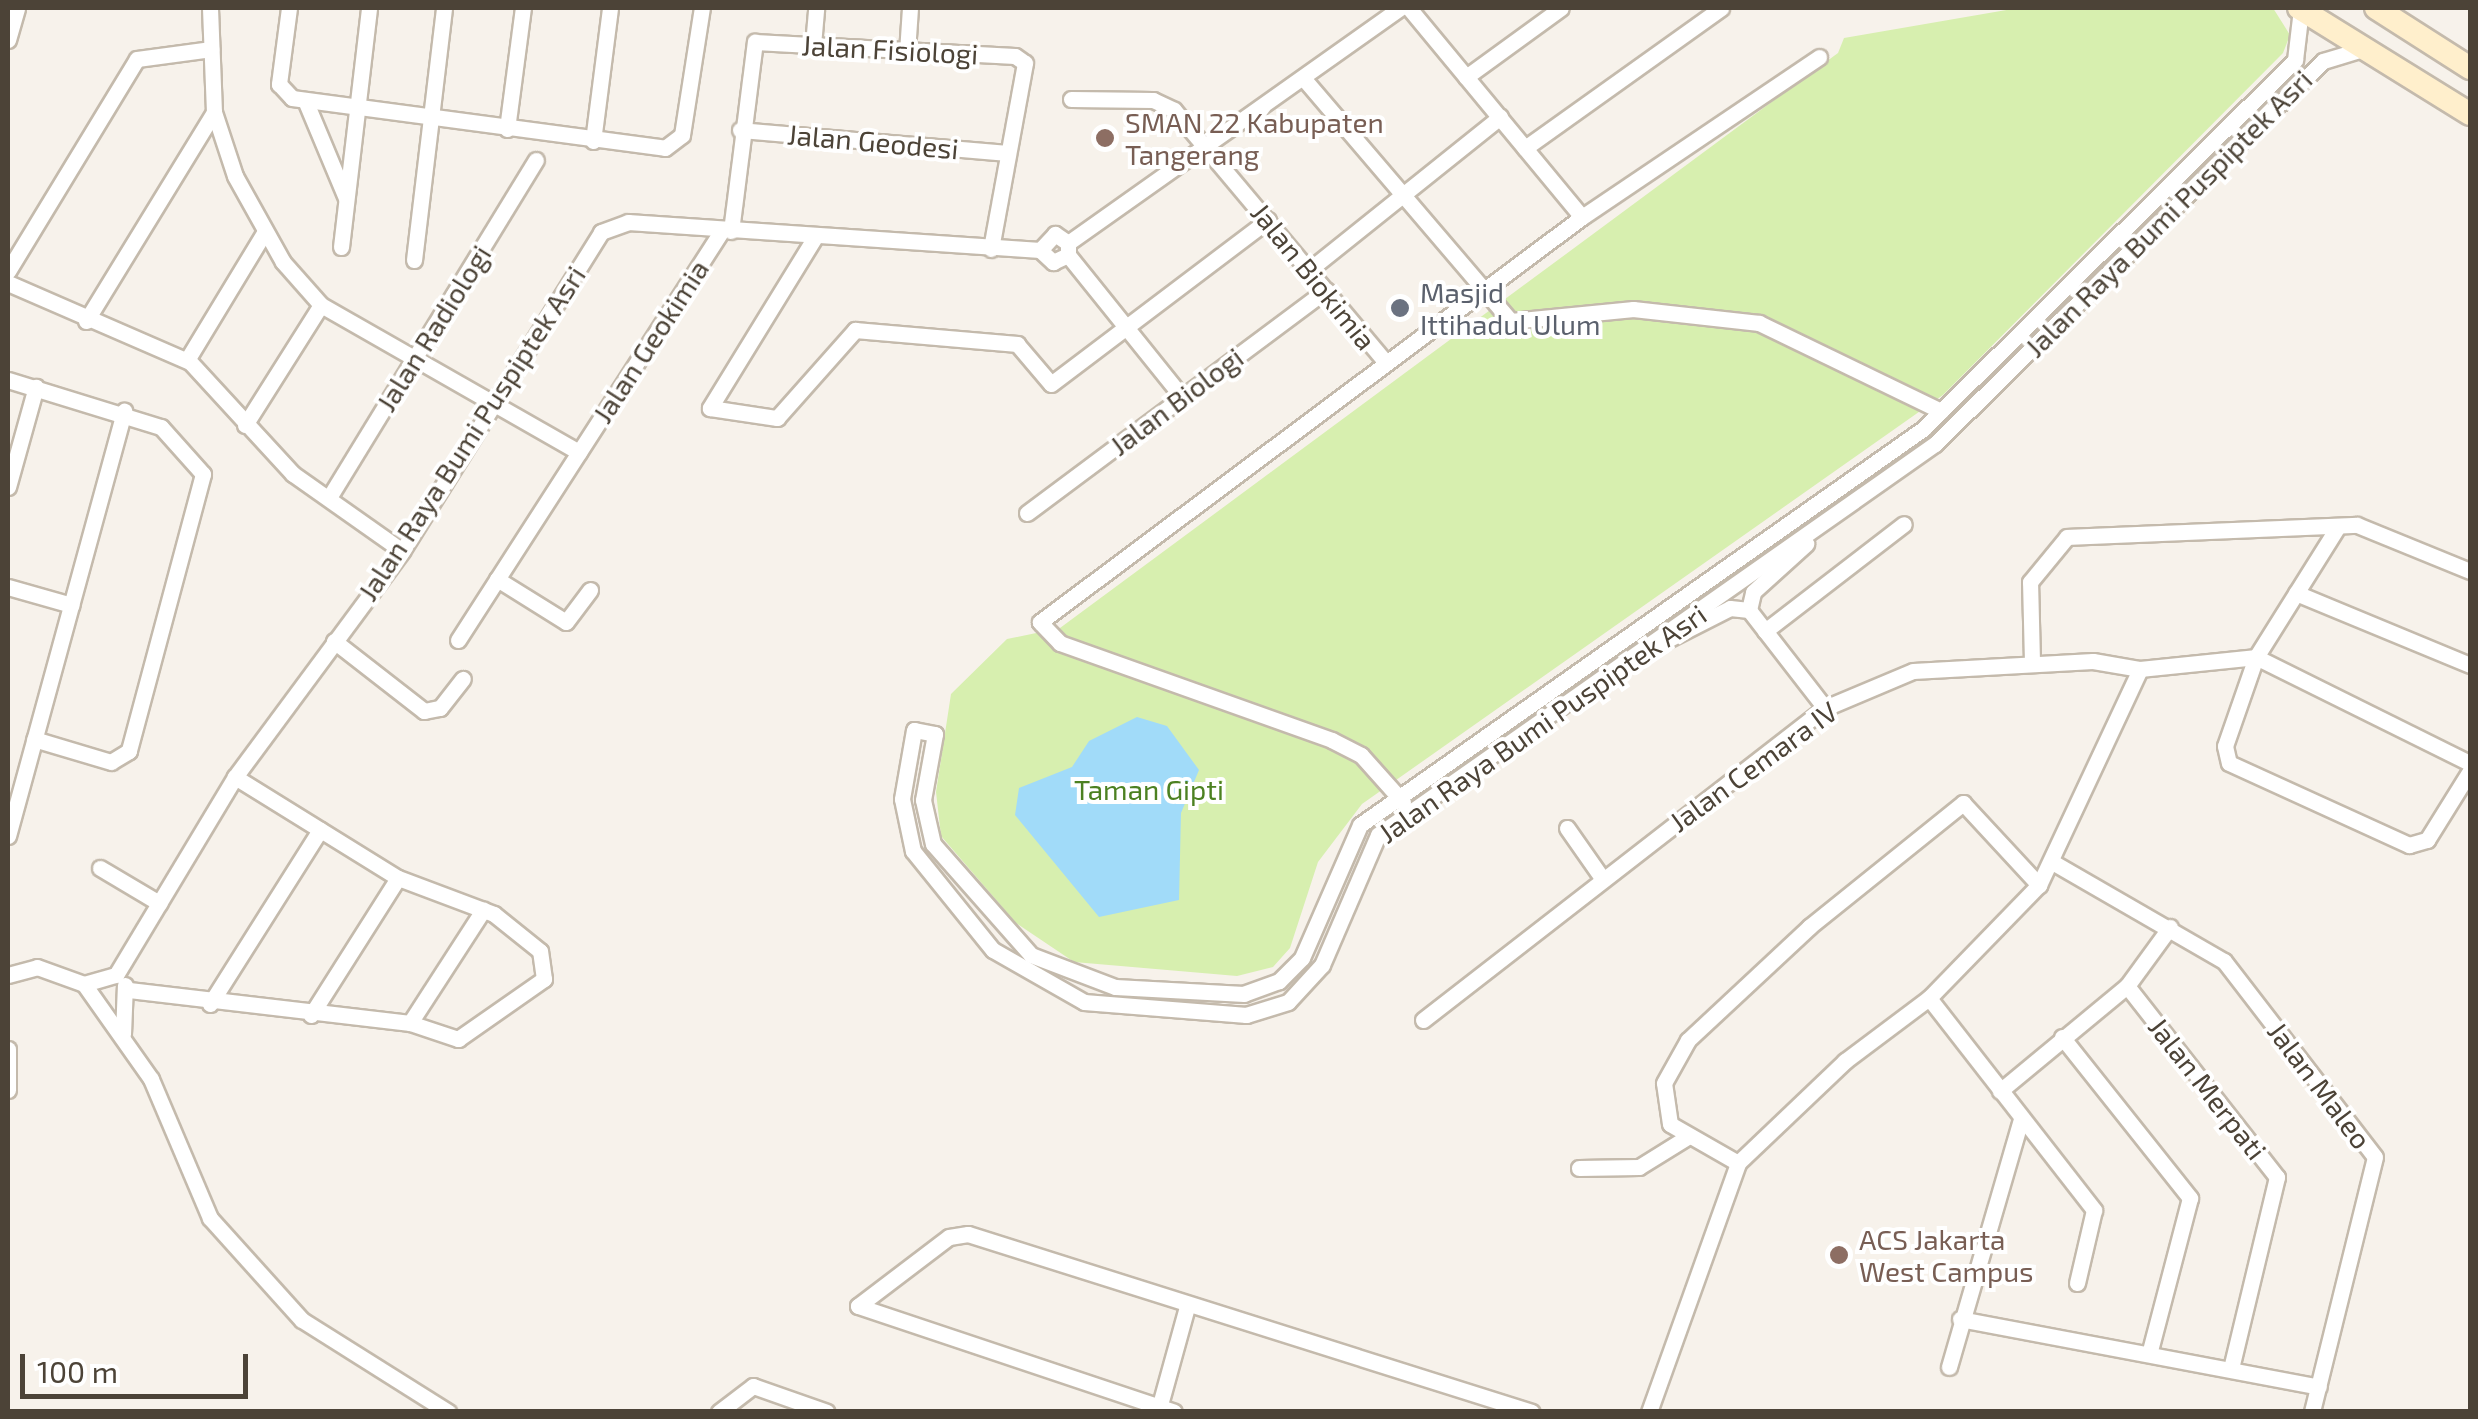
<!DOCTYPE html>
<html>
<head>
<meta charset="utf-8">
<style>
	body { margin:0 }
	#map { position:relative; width:2478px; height:1419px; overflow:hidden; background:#f7f2eb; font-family:"Exo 2",sans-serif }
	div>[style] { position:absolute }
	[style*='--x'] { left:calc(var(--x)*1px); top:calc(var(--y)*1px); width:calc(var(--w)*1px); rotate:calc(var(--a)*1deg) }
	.green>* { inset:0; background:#d7efaf }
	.water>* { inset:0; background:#a1dbf9 }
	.roads { filter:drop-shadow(2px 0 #c4baac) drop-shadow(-2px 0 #c4baac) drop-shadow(0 2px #c4baac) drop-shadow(0 -2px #c4baac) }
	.minor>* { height:15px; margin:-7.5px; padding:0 7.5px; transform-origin:7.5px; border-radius:7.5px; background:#fff }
	.secondary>* { height:22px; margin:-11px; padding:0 11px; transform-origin:11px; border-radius:11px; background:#ffefcc }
	.dots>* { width:28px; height:28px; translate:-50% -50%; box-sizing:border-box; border:5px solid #fff; border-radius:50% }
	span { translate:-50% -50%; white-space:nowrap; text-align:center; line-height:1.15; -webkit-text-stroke:8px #fff; paint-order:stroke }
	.street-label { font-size:28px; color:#4c4337 }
	.education-label { font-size:28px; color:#785e54 }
	.left { translate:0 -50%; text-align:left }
	.worship-label { font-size:28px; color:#5b616d }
	.park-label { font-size:28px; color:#4c8121 }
	.frame { position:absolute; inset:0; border:10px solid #4c4337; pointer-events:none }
	.scale { position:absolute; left:20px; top:1354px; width:228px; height:45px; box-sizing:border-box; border:5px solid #4c4337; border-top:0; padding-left:12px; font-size:30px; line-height:35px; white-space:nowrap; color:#4c4337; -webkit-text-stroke:8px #fff; paint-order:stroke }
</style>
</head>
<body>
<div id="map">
	<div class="green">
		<div style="clip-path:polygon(2018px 8px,2273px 8px,2290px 35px,2283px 53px,1943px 395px,1362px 804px,1318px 862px,1290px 948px,1273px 967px,1237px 976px,1074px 962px,1016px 923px,941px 836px,936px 792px,951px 694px,1007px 639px,1060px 628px,1838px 53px,1844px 38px)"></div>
	</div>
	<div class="water">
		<div style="clip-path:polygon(1137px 717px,1167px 726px,1199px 770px,1181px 813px,1179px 900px,1099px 917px,1015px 815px,1019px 788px,1072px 767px,1089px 741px)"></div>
	</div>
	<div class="roads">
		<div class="minor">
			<div style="--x:210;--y:8;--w:104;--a:87.8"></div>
			<div style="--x:214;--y:112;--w:67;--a:71.8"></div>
			<div style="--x:235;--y:176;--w:98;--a:60.8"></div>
			<div style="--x:283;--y:262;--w:57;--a:48.5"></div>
			<div style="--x:321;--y:305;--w:297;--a:29.7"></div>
			<div style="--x:289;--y:8;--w:77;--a:97.5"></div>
			<div style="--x:279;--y:84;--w:19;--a:47"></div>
			<div style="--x:292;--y:98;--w:376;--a:7.6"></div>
			<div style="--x:665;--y:148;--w:21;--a:-37"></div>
			<div style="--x:682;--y:135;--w:129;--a:-81.1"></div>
			<div style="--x:1409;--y:8;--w:271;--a:50.4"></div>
			<div style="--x:2301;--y:9;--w:51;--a:96.7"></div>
			<div style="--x:2295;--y:60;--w:524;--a:135.23"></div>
			<div style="--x:1923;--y:429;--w:688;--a:144.88"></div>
			<div style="--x:1360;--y:825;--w:145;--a:113.6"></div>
			<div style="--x:1302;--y:958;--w:33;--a:135"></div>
			<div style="--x:1279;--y:981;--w:37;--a:160"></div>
			<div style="--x:1244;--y:994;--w:129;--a:-176.9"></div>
			<div style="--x:1115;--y:987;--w:90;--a:-159.1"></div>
			<div style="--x:1031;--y:955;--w:148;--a:-131.4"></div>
			<div style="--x:933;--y:844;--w:45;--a:-102.8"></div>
			<div style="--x:923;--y:800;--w:67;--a:-79.7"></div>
			<div style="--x:935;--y:734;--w:21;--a:-169"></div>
			<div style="--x:914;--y:730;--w:70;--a:99.9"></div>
			<div style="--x:902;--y:799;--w:53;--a:78.1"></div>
			<div style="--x:913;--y:851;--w:127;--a:51.1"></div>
			<div style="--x:993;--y:950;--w:105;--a:29.7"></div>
			<div style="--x:1084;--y:1002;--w:163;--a:4.6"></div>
			<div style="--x:1246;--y:1015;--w:44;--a:-17.2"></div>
			<div style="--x:1288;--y:1002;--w:50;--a:-47.4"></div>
			<div style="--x:1322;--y:965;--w:142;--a:-66.7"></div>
			<div style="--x:1378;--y:835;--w:681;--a:-35.07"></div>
			<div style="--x:1935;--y:444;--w:545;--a:-44.63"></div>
			<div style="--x:2323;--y:61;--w:42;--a:-16.7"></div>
			<div style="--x:8;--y:40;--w:33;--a:-74"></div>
			<div style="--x:813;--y:45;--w:37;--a:-85"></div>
			<div style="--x:907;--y:52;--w:44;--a:-86.1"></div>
			<div style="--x:1466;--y:77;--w:117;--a:-36"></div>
			<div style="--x:1304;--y:79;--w:318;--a:49.5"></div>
			<div style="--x:1511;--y:321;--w:123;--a:-5.6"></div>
			<div style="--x:1633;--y:309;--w:127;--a:6.3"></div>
			<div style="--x:1759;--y:323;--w:202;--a:25.8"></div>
			<div style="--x:1071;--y:99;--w:82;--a:0.7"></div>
			<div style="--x:1153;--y:100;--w:23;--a:25"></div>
			<div style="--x:1174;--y:110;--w:330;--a:50"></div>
			<div style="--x:305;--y:100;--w:106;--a:67.3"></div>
			<div style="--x:507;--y:129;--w:122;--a:-82.5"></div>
			<div style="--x:740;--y:130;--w:267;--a:4.9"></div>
			<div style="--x:593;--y:141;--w:134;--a:-82.7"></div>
			<div style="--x:1525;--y:148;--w:241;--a:-35.5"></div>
			<div style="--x:731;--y:231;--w:191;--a:-82.8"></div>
			<div style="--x:755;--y:42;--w:260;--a:3.1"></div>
			<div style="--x:1015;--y:56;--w:12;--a:35"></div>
			<div style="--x:1025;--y:63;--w:189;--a:100.4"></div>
			<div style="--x:815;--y:237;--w:201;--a:121.6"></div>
			<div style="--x:710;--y:408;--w:68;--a:8.5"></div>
			<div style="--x:777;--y:418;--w:118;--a:-48.4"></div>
			<div style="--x:855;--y:330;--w:163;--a:4.9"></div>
			<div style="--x:1017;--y:344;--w:52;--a:49.6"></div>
			<div style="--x:1051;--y:384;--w:272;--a:-37.1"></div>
			<div style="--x:1068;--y:243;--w:16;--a:-145"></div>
			<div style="--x:1055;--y:234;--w:22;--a:133"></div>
			<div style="--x:1040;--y:250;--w:18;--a:43"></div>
			<div style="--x:1053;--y:262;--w:17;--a:-25"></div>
			<div style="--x:1068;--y:255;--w:12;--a:-90"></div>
			<div style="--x:1068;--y:243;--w:407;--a:-35.3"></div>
			<div style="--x:341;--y:247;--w:241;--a:-83.3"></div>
			<div style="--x:1068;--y:255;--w:182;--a:51.2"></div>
			<div style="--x:414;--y:260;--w:254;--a:-83.2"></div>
			<div style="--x:1309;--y:270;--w:245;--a:-38.7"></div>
			<div style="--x:8;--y:271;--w:248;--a:-58.7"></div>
			<div style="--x:137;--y:59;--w:75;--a:-7.7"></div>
			<div style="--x:8;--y:283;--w:198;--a:23.5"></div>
			<div style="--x:190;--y:362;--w:152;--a:47.4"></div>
			<div style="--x:293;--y:474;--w:133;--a:35.2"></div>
			<div style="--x:86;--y:321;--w:245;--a:-58.5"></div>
			<div style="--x:187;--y:360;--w:149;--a:-58.8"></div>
			<div style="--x:8;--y:380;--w:160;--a:17.1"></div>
			<div style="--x:161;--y:427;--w:63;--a:48.2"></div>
			<div style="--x:203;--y:474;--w:287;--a:105"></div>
			<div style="--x:129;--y:751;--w:21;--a:149"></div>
			<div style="--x:111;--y:762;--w:80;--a:-163.4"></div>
			<div style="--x:245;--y:425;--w:142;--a:-57.7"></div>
			<div style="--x:8;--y:487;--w:104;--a:-74.4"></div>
			<div style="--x:330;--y:496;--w:394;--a:-58.5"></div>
			<div style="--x:1027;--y:513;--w:373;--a:-36.7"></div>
			<div style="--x:2337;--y:528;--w:152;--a:122.1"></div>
			<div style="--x:2256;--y:657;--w:94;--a:109.2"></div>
			<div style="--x:2225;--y:746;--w:17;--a:77"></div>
			<div style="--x:2229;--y:763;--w:198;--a:24.5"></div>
			<div style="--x:2409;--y:845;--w:19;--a:-16"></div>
			<div style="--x:2427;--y:840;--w:81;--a:-58.1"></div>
			<div style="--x:497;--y:579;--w:81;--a:31.9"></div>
			<div style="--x:566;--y:622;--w:40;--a:-53"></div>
			<div style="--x:8;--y:587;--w:66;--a:15.9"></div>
			<div style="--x:2296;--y:593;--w:188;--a:22.5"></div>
			<div style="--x:1749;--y:610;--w:124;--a:52.2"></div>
			<div style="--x:1765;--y:631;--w:175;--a:-37.6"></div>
			<div style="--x:458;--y:640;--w:487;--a:-57.2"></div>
			<div style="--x:334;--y:641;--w:114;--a:37.9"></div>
			<div style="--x:424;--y:711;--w:16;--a:-11"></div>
			<div style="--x:440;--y:708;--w:37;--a:-52"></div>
			<div style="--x:1663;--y:642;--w:75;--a:-26.9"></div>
			<div style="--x:1730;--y:608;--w:19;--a:6"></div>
			<div style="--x:1749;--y:610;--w:18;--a:-77"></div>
			<div style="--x:1753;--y:592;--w:72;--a:-42.2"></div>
			<div style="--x:2032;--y:662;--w:80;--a:-91.4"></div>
			<div style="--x:2030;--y:582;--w:58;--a:-50.6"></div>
			<div style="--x:2067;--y:537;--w:290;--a:-2.4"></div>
			<div style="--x:2357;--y:525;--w:122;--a:22.2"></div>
			<div style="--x:1403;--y:802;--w:63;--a:-131.8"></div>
			<div style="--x:1361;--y:755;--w:33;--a:-153"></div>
			<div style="--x:1332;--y:740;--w:289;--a:-160.4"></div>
			<div style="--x:1060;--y:643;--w:29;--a:-134"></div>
			<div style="--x:1040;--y:622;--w:677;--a:-36.77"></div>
			<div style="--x:1582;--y:217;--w:286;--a:-34"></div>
			<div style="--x:1567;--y:828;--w:61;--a:55"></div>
			<div style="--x:8;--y:836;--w:441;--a:-74.7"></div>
			<div style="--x:2054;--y:863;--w:196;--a:30"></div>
			<div style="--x:2224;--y:961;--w:247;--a:52.4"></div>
			<div style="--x:2375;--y:1157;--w:263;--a:103.9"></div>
			<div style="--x:100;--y:868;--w:69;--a:30.7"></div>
			<div style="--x:8;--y:975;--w:30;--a:-15"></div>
			<div style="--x:37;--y:967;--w:50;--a:19.9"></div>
			<div style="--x:84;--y:984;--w:116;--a:54.8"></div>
			<div style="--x:151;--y:1079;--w:151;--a:67"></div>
			<div style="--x:210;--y:1218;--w:137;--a:48"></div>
			<div style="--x:302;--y:1320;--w:173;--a:32.2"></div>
			<div style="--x:84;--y:984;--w:33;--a:-16"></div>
			<div style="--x:116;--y:975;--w:231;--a:-59"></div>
			<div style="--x:235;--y:777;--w:281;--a:-53.5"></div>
			<div style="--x:402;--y:551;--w:376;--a:-58"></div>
			<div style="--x:601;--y:232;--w:29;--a:-20"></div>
			<div style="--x:628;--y:222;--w:413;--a:3.9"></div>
			<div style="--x:2127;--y:986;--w:243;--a:51.9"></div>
			<div style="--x:2277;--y:1177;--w:196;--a:103.5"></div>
			<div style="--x:129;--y:990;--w:283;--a:6.7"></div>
			<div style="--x:410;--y:1023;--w:51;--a:18.4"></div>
			<div style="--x:458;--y:1039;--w:105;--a:-34.9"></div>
			<div style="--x:544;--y:979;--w:28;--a:-98"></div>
			<div style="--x:540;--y:951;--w:59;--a:-141.2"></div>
			<div style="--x:494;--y:914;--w:103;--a:-159.4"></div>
			<div style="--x:398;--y:878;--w:192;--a:-148.2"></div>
			<div style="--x:1929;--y:998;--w:269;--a:52.1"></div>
			<div style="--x:2094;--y:1210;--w:75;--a:103.1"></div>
			<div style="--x:210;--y:1004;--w:206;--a:-57.7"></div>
			<div style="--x:311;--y:1015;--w:162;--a:-57.6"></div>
			<div style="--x:1423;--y:1020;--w:509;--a:-37.82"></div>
			<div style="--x:1825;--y:708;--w:95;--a:-22.8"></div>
			<div style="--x:1913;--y:671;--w:180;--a:-3.2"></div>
			<div style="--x:2093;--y:661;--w:48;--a:9.7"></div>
			<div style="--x:410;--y:1023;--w:135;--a:-57.1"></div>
			<div style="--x:123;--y:1034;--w:49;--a:-87.7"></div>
			<div style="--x:2062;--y:1037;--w:206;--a:51.5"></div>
			<div style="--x:2190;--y:1198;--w:158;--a:104.7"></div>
			<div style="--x:8;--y:1049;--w:41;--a:90"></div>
			<div style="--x:2000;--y:1091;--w:165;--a:-39.6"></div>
			<div style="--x:2127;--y:986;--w:73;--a:-53.9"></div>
			<div style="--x:1738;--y:1163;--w:78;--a:-150.2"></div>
			<div style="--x:1670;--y:1124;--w:41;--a:-98.3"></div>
			<div style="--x:1664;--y:1083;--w:49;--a:-60.8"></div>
			<div style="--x:1688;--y:1040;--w:166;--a:-43"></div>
			<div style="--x:1809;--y:927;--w:198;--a:-38.8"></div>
			<div style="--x:1963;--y:803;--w:112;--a:47.2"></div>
			<div style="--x:1579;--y:1168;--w:60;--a:-1"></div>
			<div style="--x:1639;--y:1167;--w:59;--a:-31.8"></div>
			<div style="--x:858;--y:1306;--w:114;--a:-37.2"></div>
			<div style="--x:949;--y:1237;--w:19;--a:-9"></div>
			<div style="--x:968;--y:1234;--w:591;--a:17.52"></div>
			<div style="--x:858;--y:1306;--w:333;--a:18.5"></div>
			<div style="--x:1960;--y:1319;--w:365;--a:10.7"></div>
			<div style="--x:1949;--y:1367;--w:258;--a:-73.8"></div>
			<div style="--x:719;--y:1412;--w:43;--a:-37.4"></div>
			<div style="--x:753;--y:1386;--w:78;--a:19.4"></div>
			<div style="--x:1158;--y:1412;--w:109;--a:-74.6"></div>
			<div style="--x:1649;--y:1412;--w:264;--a:-70.3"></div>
			<div style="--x:1738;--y:1163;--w:148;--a:-43.6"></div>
			<div style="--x:1845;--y:1061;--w:105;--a:-36.9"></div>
			<div style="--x:1929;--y:998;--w:158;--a:-45.8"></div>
			<div style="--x:2039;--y:885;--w:238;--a:-64.9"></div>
			<div style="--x:2140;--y:669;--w:117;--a:-5.9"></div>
			<div style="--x:2256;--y:657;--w:239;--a:26.4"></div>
		</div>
		<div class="secondary">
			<div style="--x:2299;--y:8;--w:201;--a:31.8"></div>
			<div style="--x:2376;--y:8;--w:112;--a:32.6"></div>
		</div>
	</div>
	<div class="dots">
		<div style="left:1105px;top:138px;background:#8d6e63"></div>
		<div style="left:1400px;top:308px;background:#6b7280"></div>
		<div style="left:1839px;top:1255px;background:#8d6e63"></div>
	</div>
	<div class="street-label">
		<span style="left:890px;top:49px;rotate:3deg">Jalan Fisiologi</span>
		<span style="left:873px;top:141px;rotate:5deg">Jalan Geodesi</span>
		<span style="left:2168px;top:213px;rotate:-45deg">Jalan Raya Bumi Puspiptek Asri</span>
		<span style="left:1314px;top:276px;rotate:51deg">Jalan Biokimia</span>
		<span style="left:433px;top:328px;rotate:-58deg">Jalan Radiologi</span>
		<span style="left:650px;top:341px;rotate:-57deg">Jalan Geokimia</span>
		<span style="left:1176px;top:401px;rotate:-37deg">Jalan Biologi</span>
		<span style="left:471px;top:433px;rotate:-57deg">Jalan Raya Bumi Puspiptek Asri</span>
		<span style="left:1542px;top:723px;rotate:-35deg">Jalan Raya Bumi Puspiptek Asri</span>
		<span style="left:1753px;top:766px;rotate:-36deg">Jalan Cemara IV</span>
		<span style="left:2320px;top:1085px;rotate:53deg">Jalan Maleo</span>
		<span style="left:2208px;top:1088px;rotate:52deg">Jalan Merpati</span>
	</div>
	<div class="education-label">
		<span class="left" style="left:1125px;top:138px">SMAN 22 Kabupaten<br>Tangerang</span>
		<span class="left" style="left:1859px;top:1255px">ACS Jakarta<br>West Campus</span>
	</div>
	<div class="worship-label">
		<span class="left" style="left:1420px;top:308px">Masjid<br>Ittihadul Ulum</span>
	</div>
	<div class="park-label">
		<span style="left:1149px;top:789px">Taman Gipti</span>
	</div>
	<div class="frame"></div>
	<div class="scale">100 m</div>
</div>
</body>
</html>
